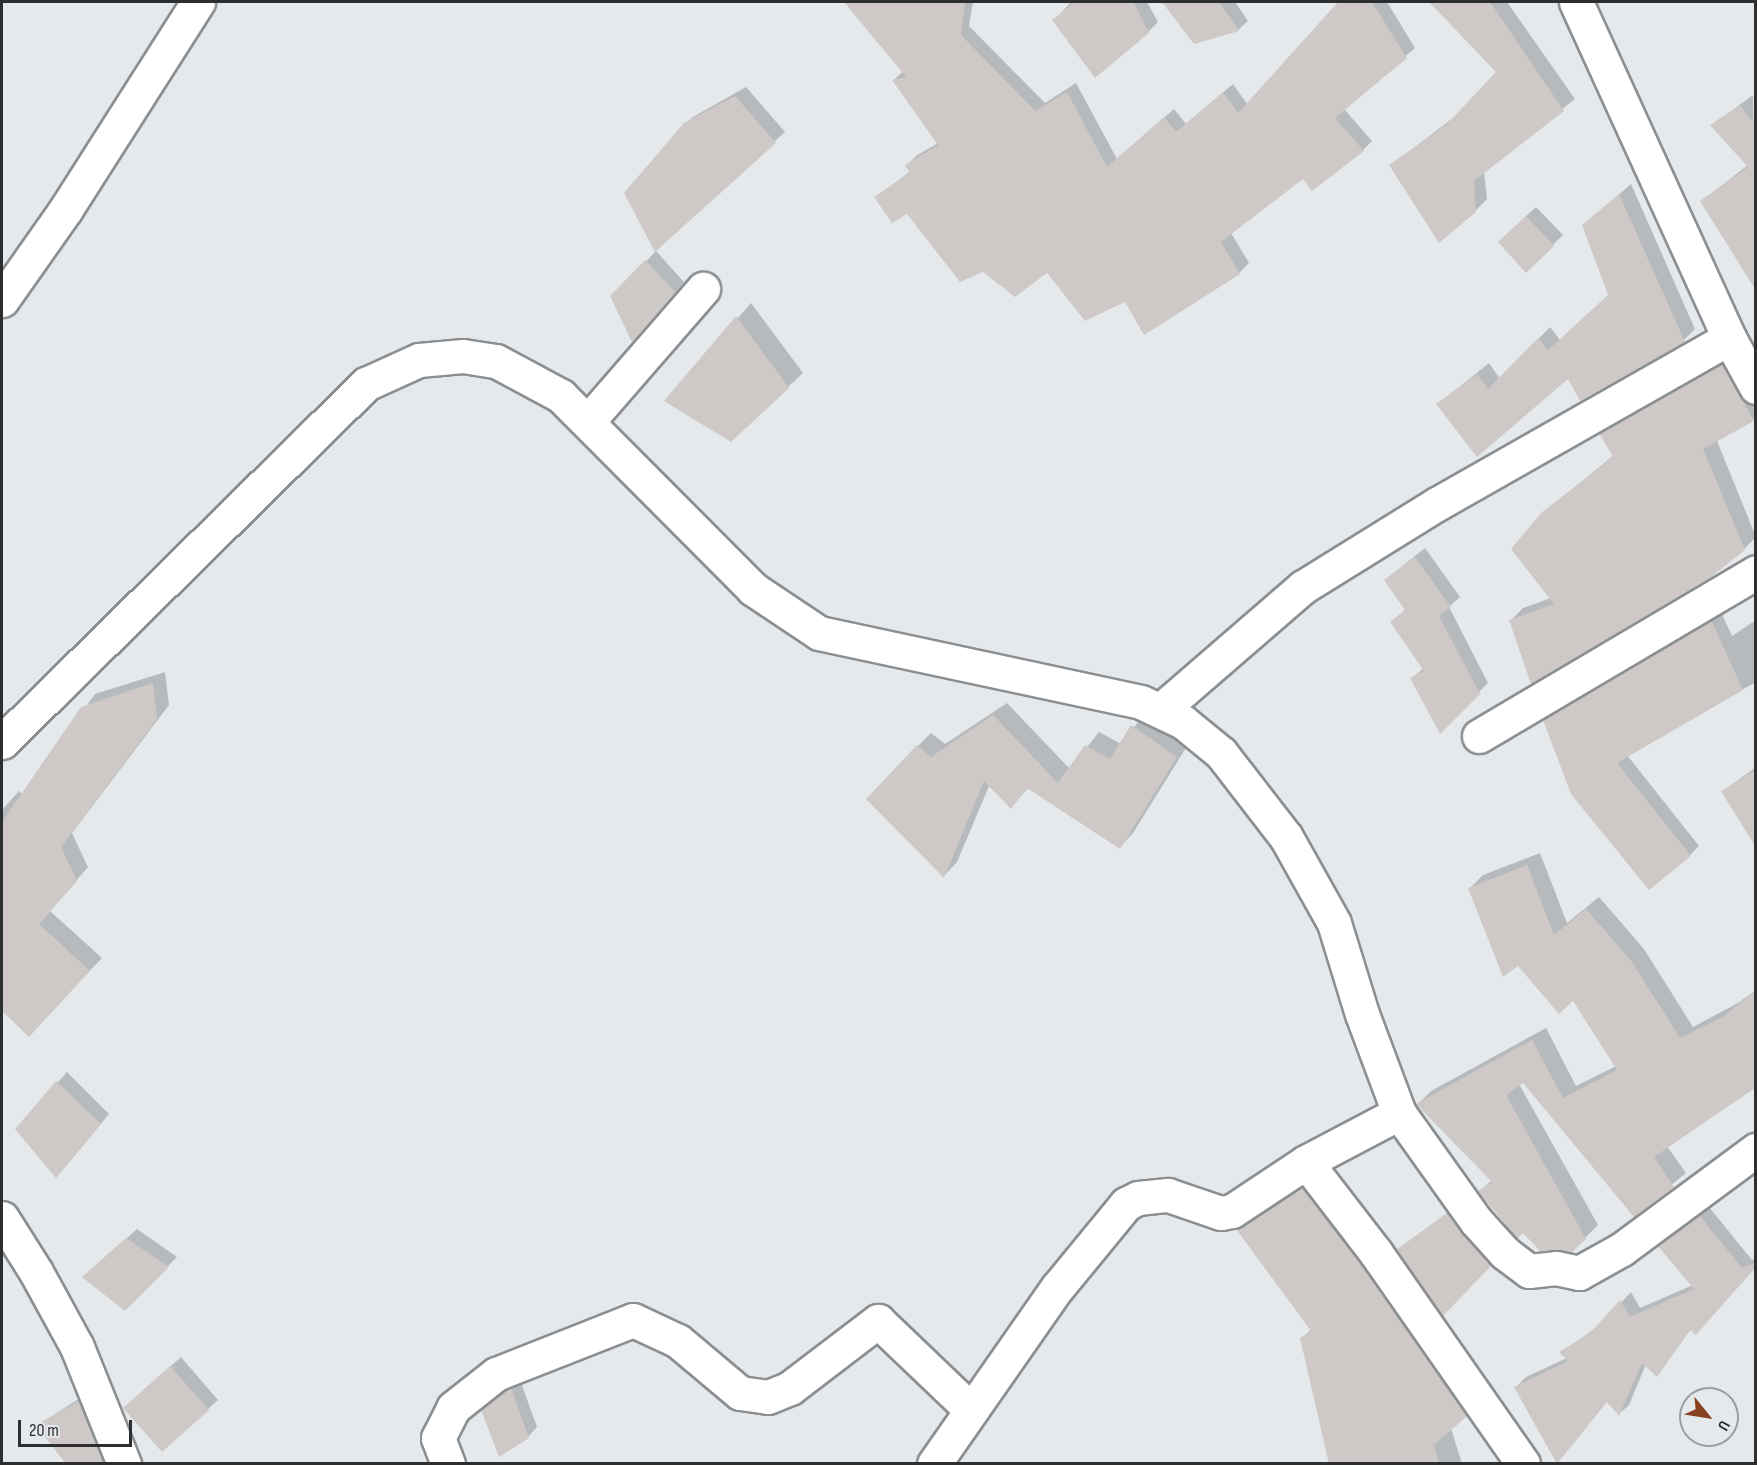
<!DOCTYPE html>
<html>
<head>
<meta charset="utf-8">
<style>
	body { margin:0 }
	#map { position:relative; width:1757px; height:1465px; overflow:hidden; background:#e5e9ec; font-family:"Sofia Sans Condensed",sans-serif }
	div>[style] { position:absolute }
	[style*='--x'] { left:calc(var(--x)*1px); top:calc(var(--y)*1px); width:calc(var(--w)*1px); rotate:calc(var(--a)*1deg) }
	.shadow>* { inset:0; background:#0003 }
	.building>* { inset:0; background:#cec9c7 }
	.roads { filter:drop-shadow(2px 0 #8c8f92) drop-shadow(-2px 0 #8c8f92) drop-shadow(0 2px #8c8f92) drop-shadow(0 -2px #8c8f92) }
	.minor>* { height:33px; margin:-16.5px; padding:0 16.5px; transform-origin:16.5px; border-radius:16.5px; background:#fff }
	span { translate:-50% -50%; white-space:nowrap; text-align:center; line-height:1.15; -webkit-text-stroke:6px #e5e9ec; paint-order:stroke }
	.frame { position:absolute; inset:0; border:3px solid #2d2e30; pointer-events:none }
	.north { position:absolute; left:1679px; top:1387px; width:60px; height:60px; box-sizing:border-box; background:#e5e9ec; border:2px solid #9b9ea1; border-radius:50%; rotate:120deg; font-size:16px; font-weight:700; line-height:24px; text-align:center; color:#2d2e30 }
	.north::after { content:''; display:block; margin:auto; width:21px; height:27px; background:#88411f; clip-path:polygon(50% 0,100% 100%,50% 72%,0 100%) }
	.scale { position:absolute; left:18px; top:1420px; width:114px; height:27px; box-sizing:border-box; border:3px solid #2d2e30; border-top:0; padding-left:8px; font-size:18px; line-height:21px; white-space:nowrap; color:#2d2e30; -webkit-text-stroke:4px #e5e9ec; paint-order:stroke }
</style>
</head>
<body>
<div id="map">
	<div class="shadow">
		<div style="clip-path:polygon(846px 2px,973px 2px,969px 26px,1045px 103px,1076px 83px,1117px 159px,1174px 109px,1186px 124px,1233px 84px,1247px 104px,1341px 2px,1387px 2px,1415px 48px,1344px 109px,1372px 141px,1363px 150px,1304px 177px,1231px 233px,1249px 263px,1239px 273px,1125px 300px,1047px 271px,876px 197px,911px 171px,907px 165px,916px 156px,938px 143px,894px 80px,903px 71px)"></div>
		<div style="clip-path:polygon(1071px 2px,1147px 2px,1158px 22px,1148px 32px,1054px 21px)"></div>
		<div style="clip-path:polygon(1173px 2px,1235px 2px,1248px 21px,1238px 30px,1194px 42px,1168px 7px)"></div>
		<div style="clip-path:polygon(1431px 2px,1507px 2px,1575px 99px,1484px 171px,1487px 199px,1475px 211px,1390px 166px,1457px 115px,1498px 72px)"></div>
		<div style="clip-path:polygon(746px 87px,785px 132px,656px 250px,683px 127px,693px 117px)"></div>
		<div style="clip-path:polygon(1753px 95px,1756px 274px,1750px 278px,1702px 201px,1748px 165px,1712px 125px)"></div>
		<div style="clip-path:polygon(1631px 184px,1695px 329px,1684px 340px,1568px 376px,1438px 404px,1489px 363px,1500px 379px,1550px 327px,1560px 340px,1610px 295px,1584px 225px)"></div>
		<div style="clip-path:polygon(1536px 207px,1563px 235px,1526px 271px,1509px 232px)"></div>
		<div style="clip-path:polygon(656px 251px,684px 282px,641px 331px,612px 297px)"></div>
		<div style="clip-path:polygon(751px 303px,803px 373px,731px 440px,666px 401px)"></div>
		<div style="clip-path:polygon(1734px 353px,1756px 390px,1756px 417px,1717px 441px,1756px 537px,1744px 549px,1511px 620px,1523px 608px,1551px 598px,1542px 514px,1614px 455px,1601px 434px,1613px 421px)"></div>
		<div style="clip-path:polygon(1425px 548px,1460px 597px,1449px 607px,1488px 683px,1440px 731px,1412px 678px,1424px 668px,1392px 622px,1406px 609px,1385px 580px)"></div>
		<div style="clip-path:polygon(1721px 612px,1732px 636px,1756px 620px,1756px 682px,1627px 755px,1699px 846px,1690px 855px,1545px 720px,1554px 711px)"></div>
		<div style="clip-path:polygon(165px 672px,169px 705px,72px 833px,88px 867px,50px 911px,102px 958px,29px 1034px,2px 1007px,2px 810px,19px 791px,22px 794px,95px 694px)"></div>
		<div style="clip-path:polygon(1007px 703px,1070px 769px,1099px 732px,1121px 744px,1146px 712px,1189px 743px,1133px 833px,1120px 847px,1029px 787px,1011px 807px,990px 784px,957px 862px,944px 876px,918px 746px,931px 733px,945px 744px)"></div>
		<div style="clip-path:polygon(1756px 767px,1756px 843px,1723px 791px)"></div>
		<div style="clip-path:polygon(1540px 853px,1567px 923px,1599px 897px,1644px 949px,1693px 1027px,1738px 1003px,1756px 990px,1756px 1085px,1667px 1146px,1686px 1173px,1634px 1215px,1524px 1081px,1519px 1084px,1598px 1225px,1572px 1251px,1480px 1191px,1492px 1180px,1418px 1104px,1431px 1091px,1546px 1028px,1576px 1086px,1616px 1066px,1574px 998px,1470px 888px,1483px 875px)"></div>
		<div style="clip-path:polygon(67px 1072px,109px 1114px,66px 1166px,17px 1129px)"></div>
		<div style="clip-path:polygon(1320px 1171px,1483px 1397px,1451px 1428px,1462px 1464px,1334px 1464px,1302px 1339px,1312px 1328px,1238px 1229px,1256px 1212px)"></div>
		<div style="clip-path:polygon(1458px 1205px,1500px 1255px,1443px 1313px,1398px 1250px)"></div>
		<div style="clip-path:polygon(1709px 1207px,1752px 1260px,1756px 1258px,1756px 1267px,1696px 1333px,1691px 1329px,1657px 1375px,1646px 1364px,1629px 1405px,1619px 1414px,1608px 1401px,1516px 1387px,1526px 1377px,1567px 1358px,1562px 1352px,1600px 1325px,1631px 1292px,1640px 1308px,1693px 1285px,1660px 1246px)"></div>
		<div style="clip-path:polygon(137px 1229px,177px 1257px,125px 1309px,93px 1268px)"></div>
		<div style="clip-path:polygon(181px 1357px,218px 1400px,162px 1450px,135px 1398px)"></div>
		<div style="clip-path:polygon(520px 1380px,537px 1427px,528px 1437px,483px 1410px)"></div>
		<div style="clip-path:polygon(88px 1393px,110px 1446px,102px 1464px,38px 1425px)"></div>
	</div>
	<div class="building">
		<div style="clip-path:polygon(844px 2px,965px 2px,961px 35px,1035px 111px,1067px 92px,1107px 167px,1164px 117px,1176px 132px,1223px 92px,1238px 113px,1338px 2px,1372px 2px,1407px 58px,1335px 118px,1364px 151px,1312px 191px,1303px 179px,1221px 242px,1240px 274px,1144px 335px,1125px 302px,1085px 321px,1047px 273px,1015px 297px,983px 272px,960px 282px,907px 214px,892px 223px,874px 197px,910px 173px,905px 165px,938px 145px,892px 80px,906px 77px)"></div>
		<div style="clip-path:polygon(1075px 2px,1133px 2px,1149px 33px,1095px 78px,1052px 20px)"></div>
		<div style="clip-path:polygon(1162px 2px,1219px 2px,1239px 31px,1194px 44px)"></div>
		<div style="clip-path:polygon(1429px 2px,1490px 2px,1564px 111px,1474px 181px,1476px 212px,1439px 243px,1389px 165px,1446px 125px,1496px 72px)"></div>
		<div style="clip-path:polygon(735px 96px,776px 143px,655px 252px,624px 193px,684px 123px)"></div>
		<div style="clip-path:polygon(1740px 105px,1755px 125px,1755px 289px,1700px 201px,1748px 167px,1710px 125px)"></div>
		<div style="clip-path:polygon(1619px 194px,1685px 342px,1580px 401px,1568px 379px,1477px 457px,1436px 404px,1477px 374px,1488px 389px,1538px 338px,1548px 350px,1608px 295px,1582px 225px)"></div>
		<div style="clip-path:polygon(1526px 216px,1554px 246px,1526px 273px,1498px 242px)"></div>
		<div style="clip-path:polygon(645px 260px,675px 292px,632px 342px,610px 296px)"></div>
		<div style="clip-path:polygon(736px 316px,789px 388px,731px 442px,664px 401px)"></div>
		<div style="clip-path:polygon(1722px 364px,1754px 421px,1703px 449px,1745px 550px,1711px 577px,1531px 684px,1509px 620px,1554px 604px,1511px 549px,1541px 513px,1613px 457px,1599px 433px)"></div>
		<div style="clip-path:polygon(1415px 557px,1451px 607px,1439px 616px,1480px 694px,1440px 734px,1410px 678px,1424px 671px,1390px 622px,1405px 610px,1384px 580px)"></div>
		<div style="clip-path:polygon(1711px 620px,1743px 690px,1617px 763px,1691px 856px,1649px 890px,1571px 794px,1543px 720px)"></div>
		<div style="clip-path:polygon(153px 683px,157px 719px,61px 847px,77px 881px,39px 924px,90px 971px,29px 1037px,2px 1011px,2px 822px,81px 707px)"></div>
		<div style="clip-path:polygon(993px 715px,1058px 783px,1085px 745px,1110px 759px,1131px 725px,1177px 757px,1120px 849px,1027px 788px,1011px 809px,984px 781px,944px 878px,866px 799px,917px 745px,931px 757px)"></div>
		<div style="clip-path:polygon(1755px 770px,1755px 846px,1721px 791px)"></div>
		<div style="clip-path:polygon(1527px 865px,1554px 935px,1586px 909px,1632px 962px,1680px 1038px,1724px 1016px,1755px 991px,1755px 1088px,1654px 1157px,1674px 1187px,1634px 1217px,1523px 1083px,1506px 1095px,1586px 1239px,1572px 1252px,1540px 1251px,1523px 1233px,1517px 1239px,1478px 1191px,1492px 1182px,1416px 1104px,1532px 1040px,1563px 1098px,1617px 1070px,1573px 1001px,1559px 1014px,1518px 966px,1503px 977px,1468px 888px)"></div>
		<div style="clip-path:polygon(56px 1081px,101px 1124px,56px 1178px,15px 1129px)"></div>
		<div style="clip-path:polygon(1302px 1187px,1361px 1264px,1467px 1416px,1434px 1445px,1439px 1464px,1329px 1464px,1300px 1338px,1311px 1331px,1236px 1229px)"></div>
		<div style="clip-path:polygon(1447px 1213px,1491px 1266px,1443px 1316px,1396px 1250px)"></div>
		<div style="clip-path:polygon(1699px 1215px,1742px 1268px,1755px 1263px,1755px 1268px,1696px 1335px,1690px 1330px,1657px 1377px,1642px 1363px,1619px 1416px,1607px 1402px,1557px 1464px,1514px 1387px,1568px 1361px,1559px 1352px,1590px 1333px,1620px 1300px,1630px 1317px,1694px 1289px,1658px 1246px)"></div>
		<div style="clip-path:polygon(126px 1238px,169px 1267px,125px 1311px,82px 1277px)"></div>
		<div style="clip-path:polygon(170px 1366px,209px 1410px,162px 1452px,123px 1408px)"></div>
		<div style="clip-path:polygon(511px 1388px,529px 1438px,499px 1457px,481px 1410px)"></div>
		<div style="clip-path:polygon(79px 1401px,104px 1464px,66px 1464px,36px 1425px)"></div>
	</div>
	<div class="roads">
		<div class="minor">
			<div style="--x:1576;--y:2;--w:369;--a:65.5"></div>
			<div style="--x:1729;--y:338;--w:56;--a:61.1"></div>
			<div style="--x:2;--y:300;--w:111;--a:-54.9"></div>
			<div style="--x:66;--y:209;--w:246;--a:-57.5"></div>
			<div style="--x:589;--y:420;--w:174;--a:-49"></div>
			<div style="--x:1162;--y:709;--w:186;--a:-40.9"></div>
			<div style="--x:1303;--y:587;--w:158;--a:-31.8"></div>
			<div style="--x:1437;--y:504;--w:336;--a:-29.6"></div>
			<div style="--x:1479;--y:736;--w:322;--a:-30.6"></div>
			<div style="--x:2;--y:742;--w:511;--a:-44.52"></div>
			<div style="--x:366;--y:384;--w:58;--a:-24.4"></div>
			<div style="--x:419;--y:360;--w:44;--a:-5.2"></div>
			<div style="--x:463;--y:356;--w:33;--a:9"></div>
			<div style="--x:496;--y:361;--w:74;--a:28.3"></div>
			<div style="--x:561;--y:396;--w:272;--a:45.1"></div>
			<div style="--x:753;--y:589;--w:79;--a:33.7"></div>
			<div style="--x:819;--y:633;--w:329;--a:12.1"></div>
			<div style="--x:1141;--y:702;--w:47;--a:25.5"></div>
			<div style="--x:1183;--y:722;--w:49;--a:39.2"></div>
			<div style="--x:1221;--y:753;--w:106;--a:52.3"></div>
			<div style="--x:1286;--y:837;--w:98;--a:60.8"></div>
			<div style="--x:1334;--y:923;--w:95;--a:72.9"></div>
			<div style="--x:1362;--y:1014;--w:106;--a:69.5"></div>
			<div style="--x:1399;--y:1113;--w:133;--a:54.5"></div>
			<div style="--x:1476;--y:1221;--w:43;--a:47.8"></div>
			<div style="--x:1505;--y:1253;--w:30;--a:37"></div>
			<div style="--x:1529;--y:1271;--w:27;--a:-6"></div>
			<div style="--x:1556;--y:1268;--w:24;--a:12"></div>
			<div style="--x:1579;--y:1273;--w:49;--a:-29.2"></div>
			<div style="--x:1622;--y:1249;--w:167;--a:-36.5"></div>
			<div style="--x:1306;--y:1162;--w:115;--a:52.4"></div>
			<div style="--x:1376;--y:1253;--w:257;--a:55.1"></div>
			<div style="--x:2;--y:1218;--w:64;--a:57.8"></div>
			<div style="--x:36;--y:1272;--w:85;--a:61.3"></div>
			<div style="--x:77;--y:1347;--w:126;--a:68.1"></div>
			<div style="--x:448;--y:1464;--w:28;--a:-111"></div>
			<div style="--x:438;--y:1438;--w:34;--a:-63"></div>
			<div style="--x:453;--y:1408;--w:55;--a:-38.3"></div>
			<div style="--x:496;--y:1374;--w:147;--a:-21.5"></div>
			<div style="--x:633;--y:1320;--w:50;--a:25"></div>
			<div style="--x:678;--y:1341;--w:81;--a:40"></div>
			<div style="--x:740;--y:1393;--w:28;--a:8"></div>
			<div style="--x:768;--y:1397;--w:24;--a:-22"></div>
			<div style="--x:790;--y:1388;--w:111;--a:-37.3"></div>
			<div style="--x:878;--y:1321;--w:129;--a:43.7"></div>
			<div style="--x:934;--y:1464;--w:215;--a:-55.1"></div>
			<div style="--x:1057;--y:1288;--w:109;--a:-50.6"></div>
			<div style="--x:1126;--y:1204;--w:13;--a:-27"></div>
			<div style="--x:1138;--y:1198;--w:30;--a:-6"></div>
			<div style="--x:1168;--y:1195;--w:56;--a:18.8"></div>
			<div style="--x:1221;--y:1213;--w:11;--a:-10"></div>
			<div style="--x:1232;--y:1211;--w:89;--a:-33.5"></div>
			<div style="--x:1306;--y:1162;--w:105;--a:-27.8"></div>
		</div>
	</div>
	<div class="frame"></div>
	<div class="north">U</div>
	<div class="scale">20 m</div>
</div>
</body>
</html>
